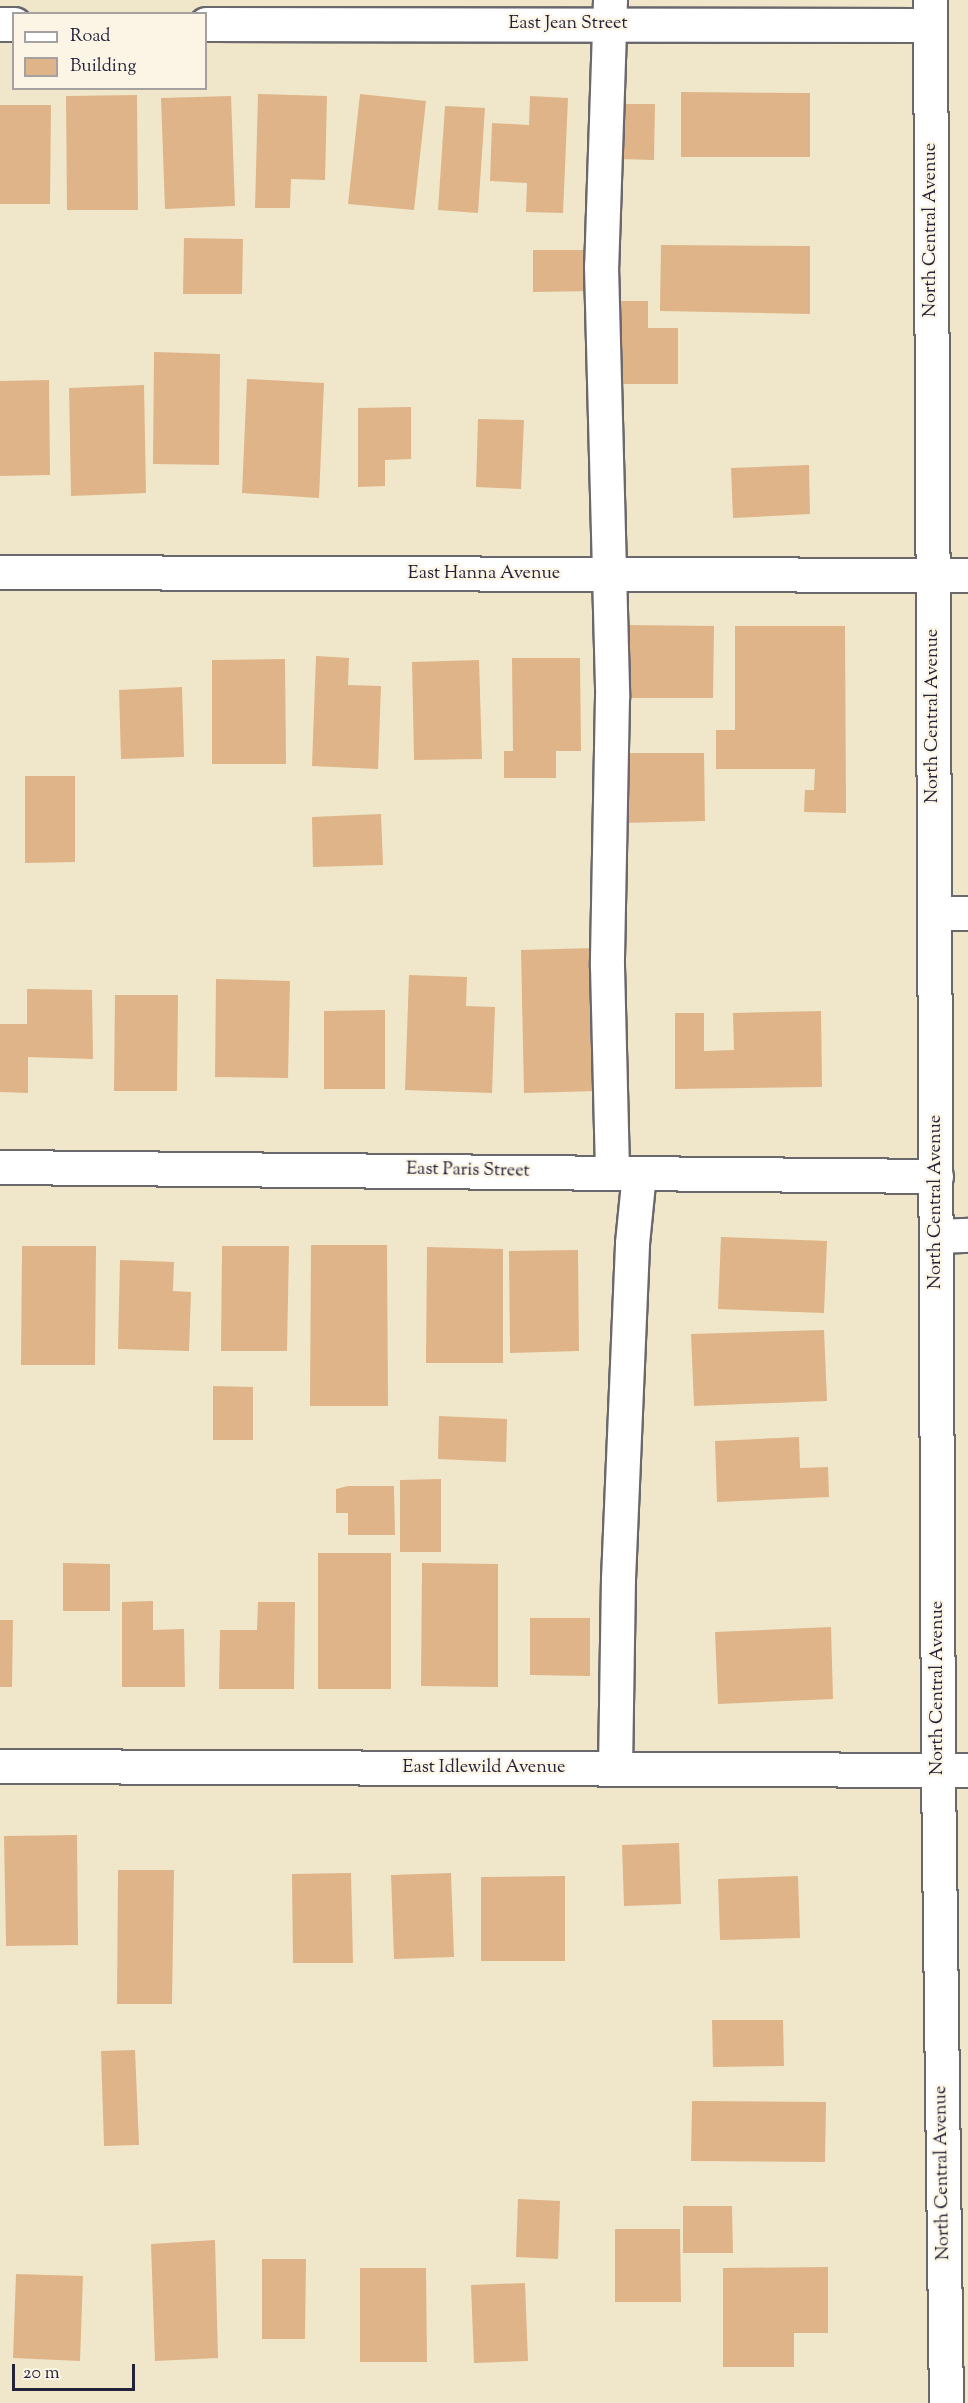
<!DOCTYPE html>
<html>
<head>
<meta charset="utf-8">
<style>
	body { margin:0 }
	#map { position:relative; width:968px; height:2403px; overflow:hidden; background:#f0e7ca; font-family:"Sorts Mill Goudy",serif }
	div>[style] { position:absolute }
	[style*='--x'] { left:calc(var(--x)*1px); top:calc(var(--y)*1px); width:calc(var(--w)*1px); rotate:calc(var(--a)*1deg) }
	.building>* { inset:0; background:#dfb488 }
	.roads { filter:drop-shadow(2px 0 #6a676d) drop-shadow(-2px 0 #6a676d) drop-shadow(0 2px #6a676d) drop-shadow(0 -2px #6a676d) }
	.minor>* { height:33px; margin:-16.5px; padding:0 16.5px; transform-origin:16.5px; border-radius:16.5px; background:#fff }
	span { translate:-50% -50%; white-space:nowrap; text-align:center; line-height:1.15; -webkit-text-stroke:4.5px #fcf5e5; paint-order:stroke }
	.street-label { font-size:18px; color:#22223b }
	.legend { position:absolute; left:12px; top:12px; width:195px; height:78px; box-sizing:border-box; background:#fcf5e5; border:2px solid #a5a1a1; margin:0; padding:8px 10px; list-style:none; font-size:18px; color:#22223b }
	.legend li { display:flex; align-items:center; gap:12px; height:30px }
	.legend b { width:30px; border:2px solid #a5a1a1 }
	.scale { position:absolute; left:12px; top:2364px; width:123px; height:27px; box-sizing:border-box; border:3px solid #22223b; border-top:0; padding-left:8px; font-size:18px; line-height:21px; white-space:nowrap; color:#22223b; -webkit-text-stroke:4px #fcf5e5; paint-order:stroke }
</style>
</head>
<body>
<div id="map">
	<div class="building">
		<div style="clip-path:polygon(681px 92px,810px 93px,810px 157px,681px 157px)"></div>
		<div style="clip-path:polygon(258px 94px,327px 96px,325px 180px,291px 179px,290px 208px,255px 208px)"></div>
		<div style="clip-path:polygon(360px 94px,426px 101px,414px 210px,348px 204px)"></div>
		<div style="clip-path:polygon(137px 95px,138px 210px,67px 210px,66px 96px)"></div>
		<div style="clip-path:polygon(231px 96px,235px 206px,165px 209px,161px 98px)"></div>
		<div style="clip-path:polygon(530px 96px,568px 98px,563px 213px,526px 212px,527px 183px,490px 181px,492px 123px,529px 125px)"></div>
		<div style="clip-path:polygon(619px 104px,655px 104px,654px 160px,619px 159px)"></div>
		<div style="clip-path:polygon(0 105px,51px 105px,50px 204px,0 204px)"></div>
		<div style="clip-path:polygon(445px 106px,485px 108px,478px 213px,438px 210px)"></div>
		<div style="clip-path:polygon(184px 238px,243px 239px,242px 294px,183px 294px)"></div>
		<div style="clip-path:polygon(661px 245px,810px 246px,810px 314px,660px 311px)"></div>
		<div style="clip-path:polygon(533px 250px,594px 250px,594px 291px,533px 292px)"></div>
		<div style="clip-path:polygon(619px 301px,648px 301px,648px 328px,678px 328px,678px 384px,619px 384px)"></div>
		<div style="clip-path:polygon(154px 352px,220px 354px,219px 465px,153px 464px)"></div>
		<div style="clip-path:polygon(247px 379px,324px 383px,319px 498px,242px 493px)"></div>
		<div style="clip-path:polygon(49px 380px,50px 475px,0 476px,0 381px)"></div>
		<div style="clip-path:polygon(144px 385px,146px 493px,71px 496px,69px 388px)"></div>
		<div style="clip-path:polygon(411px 407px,411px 459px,385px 460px,385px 486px,358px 487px,358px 408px)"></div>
		<div style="clip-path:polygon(478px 419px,524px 420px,521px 489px,476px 487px)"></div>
		<div style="clip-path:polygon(809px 465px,810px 514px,733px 518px,731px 468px)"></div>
		<div style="clip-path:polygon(625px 625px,714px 626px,713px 698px,624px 698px)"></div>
		<div style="clip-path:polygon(735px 626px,845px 626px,846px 813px,804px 812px,805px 790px,814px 790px,815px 769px,716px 769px,716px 730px,735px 730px)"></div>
		<div style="clip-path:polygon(316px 656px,349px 658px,348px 685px,381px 686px,378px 769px,312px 766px)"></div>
		<div style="clip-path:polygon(512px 658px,580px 658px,581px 751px,556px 751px,556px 778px,504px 778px,504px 751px,513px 751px)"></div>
		<div style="clip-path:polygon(285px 659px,286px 764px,212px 764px,212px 660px)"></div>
		<div style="clip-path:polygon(479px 660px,482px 759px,414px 760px,412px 662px)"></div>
		<div style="clip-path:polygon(182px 687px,184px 757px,121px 759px,119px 690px)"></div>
		<div style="clip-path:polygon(622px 753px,704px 753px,705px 821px,622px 823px)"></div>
		<div style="clip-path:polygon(25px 776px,75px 776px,75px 862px,25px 863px)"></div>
		<div style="clip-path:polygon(381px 814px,383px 865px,313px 867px,312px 817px)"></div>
		<div style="clip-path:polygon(594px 948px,597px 1091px,524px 1093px,521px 950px)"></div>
		<div style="clip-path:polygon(409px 975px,467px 977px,466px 1006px,495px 1007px,492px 1093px,405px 1090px)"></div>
		<div style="clip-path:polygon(216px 979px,290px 981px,288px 1078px,215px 1077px)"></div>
		<div style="clip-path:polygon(27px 989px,92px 990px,93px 1059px,28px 1057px,28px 1093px,0 1092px,0 1024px,27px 1024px)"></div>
		<div style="clip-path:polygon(115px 995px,178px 995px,177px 1091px,114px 1091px)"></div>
		<div style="clip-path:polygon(385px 1010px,385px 1089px,324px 1089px,324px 1011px)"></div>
		<div style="clip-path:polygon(821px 1011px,822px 1087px,675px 1089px,675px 1013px,704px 1013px,704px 1051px,734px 1050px,733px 1013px)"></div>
		<div style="clip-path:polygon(721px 1237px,827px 1241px,824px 1313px,718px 1309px)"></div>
		<div style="clip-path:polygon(311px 1245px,387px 1245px,388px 1406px,310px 1406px)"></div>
		<div style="clip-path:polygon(22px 1246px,96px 1246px,95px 1365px,21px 1365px)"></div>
		<div style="clip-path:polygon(222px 1246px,289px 1246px,287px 1351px,221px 1351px)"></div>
		<div style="clip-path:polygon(427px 1247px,503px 1249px,503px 1363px,426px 1363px)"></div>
		<div style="clip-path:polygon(578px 1250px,579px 1351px,510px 1353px,509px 1251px)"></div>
		<div style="clip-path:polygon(120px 1260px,174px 1262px,173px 1291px,191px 1292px,189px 1351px,118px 1349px)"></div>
		<div style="clip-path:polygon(824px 1330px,827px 1401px,694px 1406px,691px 1334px)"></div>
		<div style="clip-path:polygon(213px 1386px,253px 1387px,253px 1440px,213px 1440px)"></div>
		<div style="clip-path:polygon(439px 1416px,507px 1419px,506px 1462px,438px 1459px)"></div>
		<div style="clip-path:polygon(799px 1437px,800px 1468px,828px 1467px,829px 1497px,717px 1502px,715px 1441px)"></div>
		<div style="clip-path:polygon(441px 1479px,441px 1552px,400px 1552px,400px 1480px)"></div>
		<div style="clip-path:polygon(348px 1486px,394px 1486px,395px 1535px,348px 1535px,348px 1513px,336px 1513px,336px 1489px)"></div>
		<div style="clip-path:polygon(318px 1553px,391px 1553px,391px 1689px,318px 1689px)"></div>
		<div style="clip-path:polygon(63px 1563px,110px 1564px,110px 1611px,63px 1611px)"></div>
		<div style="clip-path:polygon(422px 1563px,498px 1564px,498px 1687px,421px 1686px)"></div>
		<div style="clip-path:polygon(153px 1601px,153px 1630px,184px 1629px,185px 1687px,122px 1687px,122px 1602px)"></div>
		<div style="clip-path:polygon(258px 1602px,295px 1602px,294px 1689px,219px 1689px,220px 1630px,257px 1630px)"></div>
		<div style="clip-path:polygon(530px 1618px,590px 1618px,590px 1676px,530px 1675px)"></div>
		<div style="clip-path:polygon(0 1620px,13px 1620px,12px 1687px,0 1687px)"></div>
		<div style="clip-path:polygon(831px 1627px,833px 1699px,718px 1704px,715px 1632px)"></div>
		<div style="clip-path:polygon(77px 1835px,78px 1945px,6px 1946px,4px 1836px)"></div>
		<div style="clip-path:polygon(679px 1843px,681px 1904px,624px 1906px,622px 1845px)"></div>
		<div style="clip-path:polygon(118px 1870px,174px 1870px,172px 2004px,117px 2004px)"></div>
		<div style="clip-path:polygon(351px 1873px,353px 1963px,293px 1963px,292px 1874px)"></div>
		<div style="clip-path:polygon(451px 1873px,454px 1957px,394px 1959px,391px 1875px)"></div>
		<div style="clip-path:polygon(565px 1876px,565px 1961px,481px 1961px,481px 1877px)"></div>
		<div style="clip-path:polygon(798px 1876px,800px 1938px,720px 1940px,718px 1879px)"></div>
		<div style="clip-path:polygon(712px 2020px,783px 2020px,784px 2066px,713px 2067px)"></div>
		<div style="clip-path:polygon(135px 2050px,139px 2145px,104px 2146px,101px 2051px)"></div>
		<div style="clip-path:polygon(692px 2101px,826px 2102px,825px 2162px,691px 2161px)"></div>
		<div style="clip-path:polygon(518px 2199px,560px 2201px,558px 2259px,516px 2257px)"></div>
		<div style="clip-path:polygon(683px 2206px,732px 2206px,733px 2253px,683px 2253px)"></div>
		<div style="clip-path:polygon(615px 2229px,680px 2229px,681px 2302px,615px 2302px)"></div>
		<div style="clip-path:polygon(215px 2240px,218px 2358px,155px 2361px,151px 2244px)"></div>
		<div style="clip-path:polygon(262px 2259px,306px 2259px,305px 2339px,262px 2339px)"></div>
		<div style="clip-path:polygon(828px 2267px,828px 2333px,794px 2333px,794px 2367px,723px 2367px,723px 2268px)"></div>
		<div style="clip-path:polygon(360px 2268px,426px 2268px,427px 2362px,360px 2362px)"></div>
		<div style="clip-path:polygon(16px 2274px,83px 2276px,80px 2361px,13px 2358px)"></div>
		<div style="clip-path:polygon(525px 2283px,528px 2361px,474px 2363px,471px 2285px)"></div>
	</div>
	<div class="roads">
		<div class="minor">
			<div style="--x:610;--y:0;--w:266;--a:91.9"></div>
			<div style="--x:601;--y:266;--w:431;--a:88.5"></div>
			<div style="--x:612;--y:697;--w:269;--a:91.1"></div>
			<div style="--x:607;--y:966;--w:207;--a:88.6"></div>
			<div style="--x:930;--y:0;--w:1770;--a:89.74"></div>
			<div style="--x:938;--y:1770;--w:633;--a:89.28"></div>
			<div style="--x:0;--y:24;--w:14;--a:0"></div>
			<div style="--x:206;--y:24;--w:724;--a:0.08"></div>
			<div style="--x:0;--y:572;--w:968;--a:0.18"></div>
			<div style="--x:935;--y:913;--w:33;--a:0"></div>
			<div style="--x:0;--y:1167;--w:936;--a:0.55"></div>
			<div style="--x:937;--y:1236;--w:31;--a:-2"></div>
			<div style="--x:0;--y:1766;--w:968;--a:0.24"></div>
			<div style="--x:615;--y:1769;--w:190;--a:-89.1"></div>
			<div style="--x:618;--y:1579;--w:336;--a:-87.6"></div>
			<div style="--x:632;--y:1243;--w:70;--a:-84.3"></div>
		</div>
	</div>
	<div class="street-label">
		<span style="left:568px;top:24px">East Jean Street</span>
		<span style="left:931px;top:230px;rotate:-90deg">North Central Avenue</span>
		<span style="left:484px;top:574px">East Hanna Avenue</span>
		<span style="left:933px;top:716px;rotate:-90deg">North Central Avenue</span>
		<span style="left:468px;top:1171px;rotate:1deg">East Paris Street</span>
		<span style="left:936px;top:1202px;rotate:-90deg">North Central Avenue</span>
		<span style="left:938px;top:1688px;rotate:-90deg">North Central Avenue</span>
		<span style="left:484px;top:1768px">East Idlewild Avenue</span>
		<span style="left:943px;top:2173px;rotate:-91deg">North Central Avenue</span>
	</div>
	<ul class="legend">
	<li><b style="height:8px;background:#fff"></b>Road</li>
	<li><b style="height:16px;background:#dfb488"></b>Building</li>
	</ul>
	<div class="scale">20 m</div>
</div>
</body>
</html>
